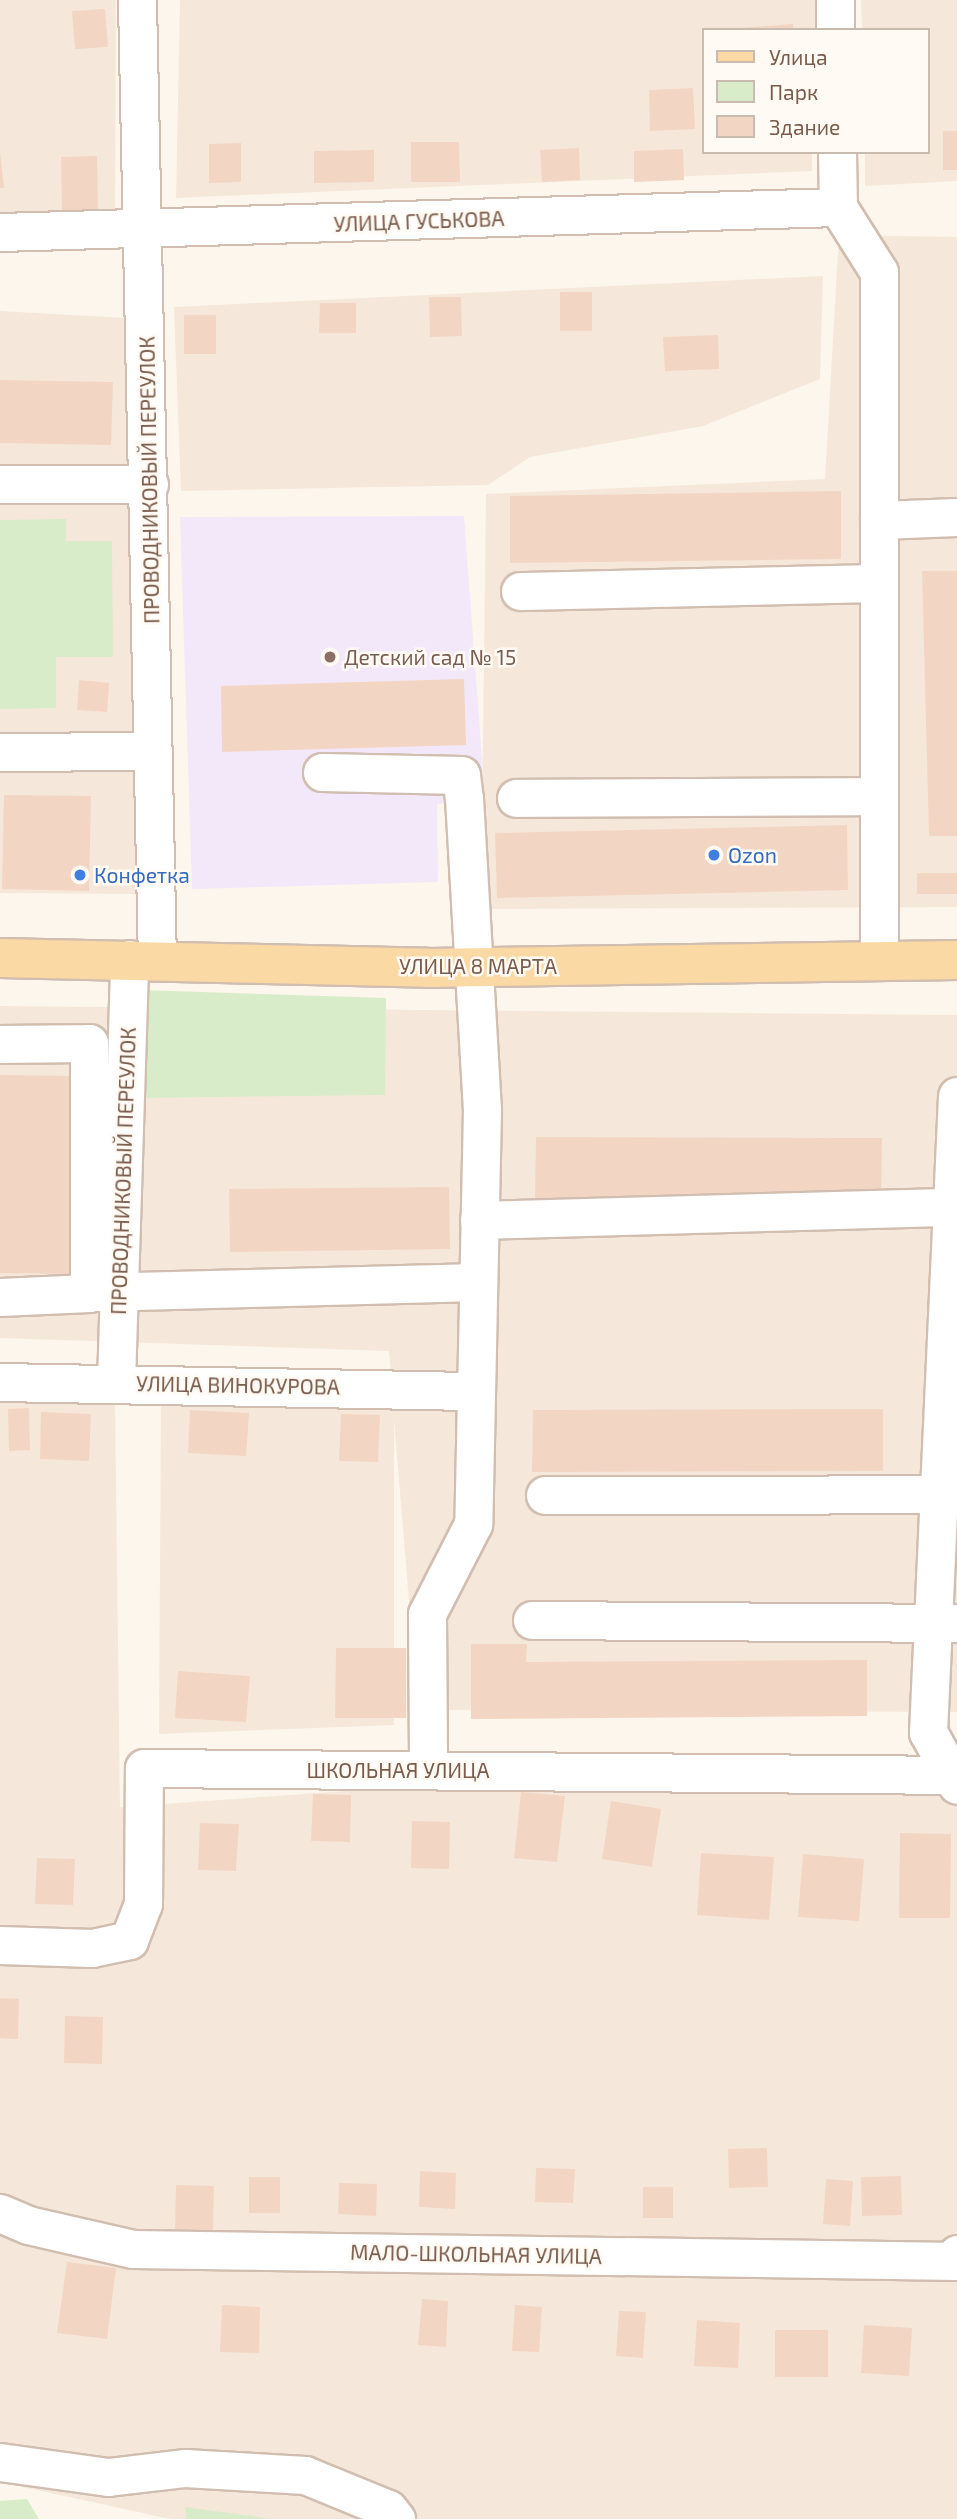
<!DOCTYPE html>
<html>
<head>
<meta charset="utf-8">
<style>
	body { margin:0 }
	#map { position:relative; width:957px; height:2519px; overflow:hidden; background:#fdf6ec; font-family:"Exo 2",sans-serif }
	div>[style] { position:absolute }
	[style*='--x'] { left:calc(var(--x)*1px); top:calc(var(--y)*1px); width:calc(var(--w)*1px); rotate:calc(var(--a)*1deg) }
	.residential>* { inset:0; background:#f5e8da }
	.education>* { inset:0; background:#f3e8fa }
	.green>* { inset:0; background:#d8ecc9 }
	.building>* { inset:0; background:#f3d5c3 }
	.roads { filter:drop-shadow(2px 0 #d1beb0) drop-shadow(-2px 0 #d1beb0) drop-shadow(0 2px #d1beb0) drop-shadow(0 -2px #d1beb0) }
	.minor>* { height:37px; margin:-18.5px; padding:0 18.5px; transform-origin:18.5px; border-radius:18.5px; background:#fff }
	.major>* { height:38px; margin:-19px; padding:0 19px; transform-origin:19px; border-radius:19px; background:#fbd9a5 }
	.dots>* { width:19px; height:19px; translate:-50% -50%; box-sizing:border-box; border:4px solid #fffaf3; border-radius:50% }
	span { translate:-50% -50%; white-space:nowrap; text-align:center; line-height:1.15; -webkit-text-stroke:5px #fffaf3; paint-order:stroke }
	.street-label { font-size:21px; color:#7a5c4d }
	.education-label { font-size:21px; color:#785e54 }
	.left { translate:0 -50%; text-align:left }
	.shop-label { font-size:21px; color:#366cbe }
	.legend { position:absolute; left:702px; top:28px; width:228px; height:126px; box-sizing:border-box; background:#fffaf3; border:2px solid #cabbb1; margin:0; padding:9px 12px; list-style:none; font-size:21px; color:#7a5c4d }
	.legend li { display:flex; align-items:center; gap:14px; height:35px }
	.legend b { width:35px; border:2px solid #cabbb1 }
</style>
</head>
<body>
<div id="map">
	<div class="residential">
		<div style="clip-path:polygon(0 0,116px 0,115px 213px,0 216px)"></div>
		<div style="clip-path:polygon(180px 0,815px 0,815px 30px,703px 30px,703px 152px,812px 152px,812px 171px,176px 198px)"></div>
		<div style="clip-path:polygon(861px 0,957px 0,957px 181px,865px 186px,865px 152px,927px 152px,927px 30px,862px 30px)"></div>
		<div style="clip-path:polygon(839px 235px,957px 237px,957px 907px,481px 909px,486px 494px,825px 479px)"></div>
		<div style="clip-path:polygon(823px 276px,820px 379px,703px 426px,530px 457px,488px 485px,181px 491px,174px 307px)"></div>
		<div style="clip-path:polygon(0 311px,126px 318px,137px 894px,0 893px)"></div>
		<div style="clip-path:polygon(0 1006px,957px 1015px,957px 1712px,418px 1710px,394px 1420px,394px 1725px,159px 1734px,161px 1401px,393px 1403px,389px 1351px,0 1338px)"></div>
		<div style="clip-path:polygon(0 1397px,115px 1399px,120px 1807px,431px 1785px,957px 1785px,957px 2519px,170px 2519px,0 2482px)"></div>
	</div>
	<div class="education">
		<div style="clip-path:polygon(464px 516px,485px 800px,437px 804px,438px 882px,192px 889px,180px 517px)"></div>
	</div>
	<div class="green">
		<div style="clip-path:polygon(66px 519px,66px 541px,112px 541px,113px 657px,56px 657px,56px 708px,0 709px,0 520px)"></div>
		<div style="clip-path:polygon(139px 990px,386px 998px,385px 1095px,135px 1098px)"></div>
		<div style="clip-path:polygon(27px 2499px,39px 2519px,0 2519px,0 2501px)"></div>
		<div style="clip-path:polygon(185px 2507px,273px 2519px,186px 2519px)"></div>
	</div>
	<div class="building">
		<div style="clip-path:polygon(105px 9px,108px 47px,75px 49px,72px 11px)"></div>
		<div style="clip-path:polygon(793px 24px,793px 30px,740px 30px,740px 28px)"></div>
		<div style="clip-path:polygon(693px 88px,695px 129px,650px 131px,649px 90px)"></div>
		<div style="clip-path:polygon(943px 131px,957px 131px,957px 170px,943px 170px)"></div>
		<div style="clip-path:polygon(411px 142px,459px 142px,460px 182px,411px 182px)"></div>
		<div style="clip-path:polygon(241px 143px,241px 182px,209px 183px,209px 144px)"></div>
		<div style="clip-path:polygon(579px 148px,580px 180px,542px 182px,540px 150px)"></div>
		<div style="clip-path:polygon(683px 149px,684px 180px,634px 182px,634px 151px)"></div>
		<div style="clip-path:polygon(374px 150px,374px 182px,314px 183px,314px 151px)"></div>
		<div style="clip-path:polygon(0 151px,4px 188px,0 188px)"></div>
		<div style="clip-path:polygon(97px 156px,98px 211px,62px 212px,61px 157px)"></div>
		<div style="clip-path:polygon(560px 292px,592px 292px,592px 331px,560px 331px)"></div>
		<div style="clip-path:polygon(429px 297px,461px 297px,462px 336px,430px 337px)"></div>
		<div style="clip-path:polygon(320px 303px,356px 303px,356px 333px,319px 333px)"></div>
		<div style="clip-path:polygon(184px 315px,216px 315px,216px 354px,184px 354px)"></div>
		<div style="clip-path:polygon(718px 335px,719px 369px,665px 371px,663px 337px)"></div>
		<div style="clip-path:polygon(0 380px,113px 382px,111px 445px,0 443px)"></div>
		<div style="clip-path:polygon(841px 491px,841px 559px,510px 563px,510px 496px)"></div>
		<div style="clip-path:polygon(922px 571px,957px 571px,957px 836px,929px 836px)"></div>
		<div style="clip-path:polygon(464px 679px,466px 745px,222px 752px,221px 686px)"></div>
		<div style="clip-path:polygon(79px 680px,109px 683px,107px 712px,77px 710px)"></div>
		<div style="clip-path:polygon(4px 795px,91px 796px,89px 891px,2px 889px)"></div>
		<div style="clip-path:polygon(847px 825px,848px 890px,497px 898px,495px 833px)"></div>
		<div style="clip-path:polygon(917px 873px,957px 873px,957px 894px,917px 894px)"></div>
		<div style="clip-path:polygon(0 1075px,72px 1076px,70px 1274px,0 1273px)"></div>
		<div style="clip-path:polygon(536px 1137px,882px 1138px,881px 1201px,535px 1200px)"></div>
		<div style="clip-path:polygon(449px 1187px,450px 1249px,230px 1252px,229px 1189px)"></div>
		<div style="clip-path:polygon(29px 1408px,30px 1450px,9px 1451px,8px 1409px)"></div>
		<div style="clip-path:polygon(883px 1409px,883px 1471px,532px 1472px,533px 1410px)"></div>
		<div style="clip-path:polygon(190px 1410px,249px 1413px,246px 1456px,188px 1453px)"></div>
		<div style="clip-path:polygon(41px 1412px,91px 1414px,89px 1461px,40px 1459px)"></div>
		<div style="clip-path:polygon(341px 1414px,380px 1415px,378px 1462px,339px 1461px)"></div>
		<div style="clip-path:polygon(471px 1644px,527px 1644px,526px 1662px,867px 1660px,867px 1716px,471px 1719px)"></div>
		<div style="clip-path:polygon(336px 1648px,406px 1648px,406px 1718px,335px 1718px)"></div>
		<div style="clip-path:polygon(178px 1671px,250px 1676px,246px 1722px,175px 1718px)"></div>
		<div style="clip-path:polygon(521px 1792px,565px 1796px,557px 1862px,514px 1858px)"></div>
		<div style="clip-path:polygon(313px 1794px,351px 1795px,350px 1842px,311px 1841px)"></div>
		<div style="clip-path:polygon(611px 1801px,661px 1809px,652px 1867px,602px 1859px)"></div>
		<div style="clip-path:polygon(412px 1821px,450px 1822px,449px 1869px,411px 1868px)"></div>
		<div style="clip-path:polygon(200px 1823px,239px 1824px,236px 1871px,198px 1870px)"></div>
		<div style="clip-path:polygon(900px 1833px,951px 1834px,950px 1918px,899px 1918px)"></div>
		<div style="clip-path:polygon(701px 1853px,774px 1857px,769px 1920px,697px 1915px)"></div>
		<div style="clip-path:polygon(803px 1854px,864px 1859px,859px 1921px,798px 1917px)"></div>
		<div style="clip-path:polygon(37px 1858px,75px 1859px,73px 1905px,35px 1904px)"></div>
		<div style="clip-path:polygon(0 1998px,19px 1999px,18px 2039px,0 2038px)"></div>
		<div style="clip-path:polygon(65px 2016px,103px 2017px,102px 2064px,64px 2063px)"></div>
		<div style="clip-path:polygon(767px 2148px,768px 2187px,729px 2188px,728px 2149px)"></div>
		<div style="clip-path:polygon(536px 2168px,575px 2169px,573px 2203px,535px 2202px)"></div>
		<div style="clip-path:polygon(420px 2171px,456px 2173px,455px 2209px,419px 2207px)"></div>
		<div style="clip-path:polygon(901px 2176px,902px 2215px,862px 2216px,861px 2177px)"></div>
		<div style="clip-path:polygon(249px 2177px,280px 2177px,280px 2213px,249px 2213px)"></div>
		<div style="clip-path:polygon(826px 2179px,853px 2181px,850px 2226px,823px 2224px)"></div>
		<div style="clip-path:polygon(339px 2183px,377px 2184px,376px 2216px,338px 2214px)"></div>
		<div style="clip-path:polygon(176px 2185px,214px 2186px,213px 2233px,175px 2231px)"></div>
		<div style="clip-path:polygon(643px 2187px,673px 2187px,673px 2218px,643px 2218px)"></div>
		<div style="clip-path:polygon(67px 2262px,116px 2268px,107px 2339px,57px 2333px)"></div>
		<div style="clip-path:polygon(422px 2299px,448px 2301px,446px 2347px,418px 2345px)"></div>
		<div style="clip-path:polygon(222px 2305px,260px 2307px,259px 2353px,220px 2352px)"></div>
		<div style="clip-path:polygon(515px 2305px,542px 2307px,539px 2352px,512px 2351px)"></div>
		<div style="clip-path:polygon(619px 2311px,646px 2312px,643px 2358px,616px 2356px)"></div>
		<div style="clip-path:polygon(697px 2320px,740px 2323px,738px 2368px,694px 2366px)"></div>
		<div style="clip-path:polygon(864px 2325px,912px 2328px,909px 2376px,861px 2373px)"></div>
		<div style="clip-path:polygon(775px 2330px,828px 2330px,828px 2377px,775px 2377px)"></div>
	</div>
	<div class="roads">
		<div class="minor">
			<div style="--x:137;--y:0;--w:960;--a:88.81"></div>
			<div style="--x:835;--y:0;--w:30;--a:90"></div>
			<div style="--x:837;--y:152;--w:55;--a:89"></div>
			<div style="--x:838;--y:207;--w:77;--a:57.8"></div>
			<div style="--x:879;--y:272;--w:686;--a:90"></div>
			<div style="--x:0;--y:232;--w:838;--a:-1.71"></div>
			<div style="--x:0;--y:484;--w:149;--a:0"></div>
			<div style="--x:879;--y:520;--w:78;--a:-2.2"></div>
			<div style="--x:520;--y:591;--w:359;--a:-1.3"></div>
			<div style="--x:0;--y:752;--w:152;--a:-0.4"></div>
			<div style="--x:322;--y:772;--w:139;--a:1.2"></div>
			<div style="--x:461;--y:775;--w:23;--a:83"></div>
			<div style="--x:464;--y:798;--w:312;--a:86.7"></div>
			<div style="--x:482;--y:1109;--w:415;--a:91.2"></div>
			<div style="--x:473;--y:1524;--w:101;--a:117.1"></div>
			<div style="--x:427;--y:1614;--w:156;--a:89.6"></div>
			<div style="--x:516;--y:798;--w:363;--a:-0.3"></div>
			<div style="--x:0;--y:1044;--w:89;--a:-0.6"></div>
			<div style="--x:89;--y:1043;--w:250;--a:90"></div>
			<div style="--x:89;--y:1293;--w:89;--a:177.4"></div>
			<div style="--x:957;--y:1096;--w:637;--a:92.61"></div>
			<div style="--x:928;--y:1732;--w:60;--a:61.3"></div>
			<div style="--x:479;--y:1220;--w:473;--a:-1.6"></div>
			<div style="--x:97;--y:1292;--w:381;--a:-1.5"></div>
			<div style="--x:0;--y:1382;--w:476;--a:1.1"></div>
			<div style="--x:116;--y:1382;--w:423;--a:-88.2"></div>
			<div style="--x:545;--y:1495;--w:412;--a:-0.1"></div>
			<div style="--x:532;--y:1620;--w:424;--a:0.4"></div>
			<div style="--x:0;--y:1945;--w:92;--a:1.9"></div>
			<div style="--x:92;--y:1948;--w:38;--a:-12"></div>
			<div style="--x:129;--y:1940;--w:39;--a:-69"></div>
			<div style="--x:143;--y:1904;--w:136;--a:-89.6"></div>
			<div style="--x:144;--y:1768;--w:813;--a:0.49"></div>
			<div style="--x:0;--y:2213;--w:30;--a:23"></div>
			<div style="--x:28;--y:2225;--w:108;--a:12.9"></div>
			<div style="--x:133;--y:2249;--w:824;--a:0.83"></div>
			<div style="--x:957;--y:2261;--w:7;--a:-90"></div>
			<div style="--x:0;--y:2462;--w:109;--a:7.9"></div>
			<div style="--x:108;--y:2477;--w:78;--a:-6.7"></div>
			<div style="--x:185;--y:2468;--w:120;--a:3.3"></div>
			<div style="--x:305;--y:2475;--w:90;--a:22.3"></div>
			<div style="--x:388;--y:2509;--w:13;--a:51"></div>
		</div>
		<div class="major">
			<div style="--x:0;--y:958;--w:428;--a:1.3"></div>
			<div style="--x:428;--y:968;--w:529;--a:-0.87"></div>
		</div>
	</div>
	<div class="dots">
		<div style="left:330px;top:657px;background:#8d6e63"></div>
		<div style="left:714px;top:855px;background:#3f7fe0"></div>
		<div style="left:80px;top:875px;background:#3f7fe0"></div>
	</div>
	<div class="street-label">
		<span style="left:419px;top:221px;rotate:-2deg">УЛИЦА ГУСЬКОВА</span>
		<span style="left:149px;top:480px;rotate:-91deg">ПРОВОДНИКОВЫЙ ПЕРЕУЛОК</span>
		<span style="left:478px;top:966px">УЛИЦА 8 МАРТА</span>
		<span style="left:123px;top:1171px;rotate:-88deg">ПРОВОДНИКОВЫЙ ПЕРЕУЛОК</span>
		<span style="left:238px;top:1385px;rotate:1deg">УЛИЦА ВИНОКУРОВА</span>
		<span style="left:398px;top:1770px">ШКОЛЬНАЯ УЛИЦА</span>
		<span style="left:476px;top:2254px;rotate:1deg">МАЛО-ШКОЛЬНАЯ УЛИЦА</span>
	</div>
	<div class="education-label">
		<span class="left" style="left:344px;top:657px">Детский сад № 15</span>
	</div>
	<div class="shop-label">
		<span class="left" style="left:728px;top:855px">Ozon</span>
		<span class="left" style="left:94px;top:875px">Конфетка</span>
	</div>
	<ul class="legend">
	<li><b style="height:9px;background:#fbd9a5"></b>Улица</li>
	<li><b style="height:19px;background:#d8ecc9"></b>Парк</li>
	<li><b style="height:19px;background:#f3d5c3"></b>Здание</li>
	</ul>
</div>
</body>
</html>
